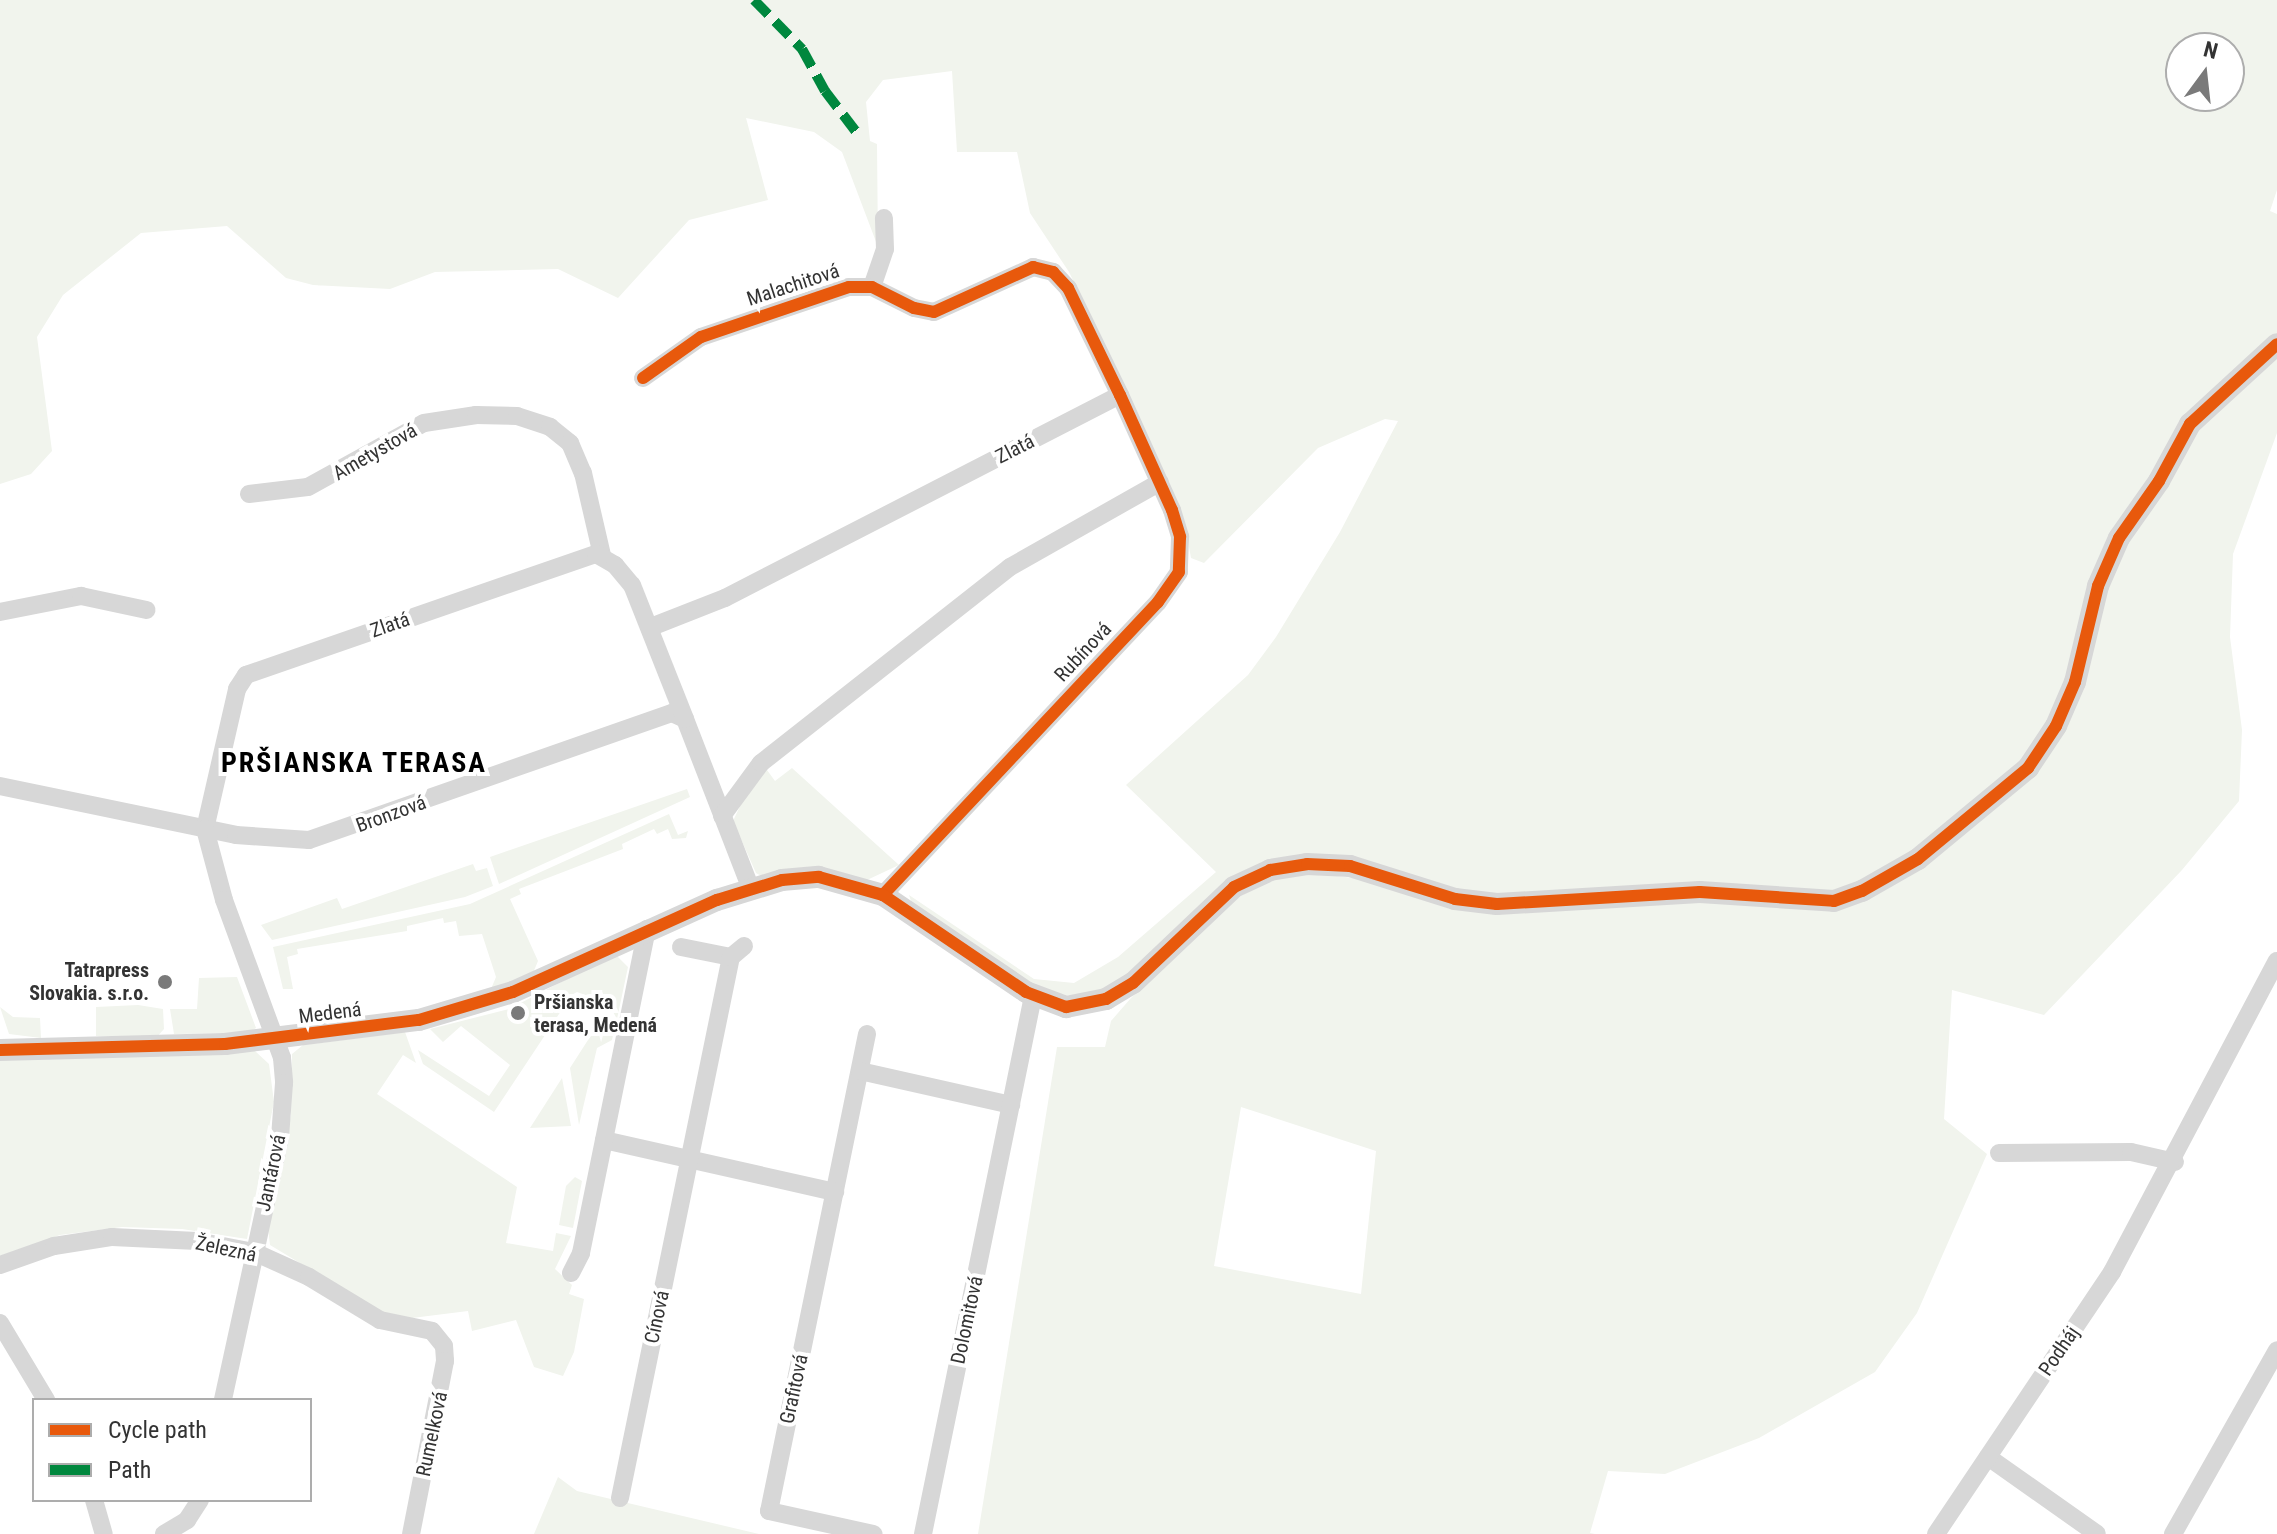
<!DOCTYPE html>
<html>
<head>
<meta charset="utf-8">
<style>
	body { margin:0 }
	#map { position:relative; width:2277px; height:1534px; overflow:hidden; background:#fff; font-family:"Roboto Condensed",sans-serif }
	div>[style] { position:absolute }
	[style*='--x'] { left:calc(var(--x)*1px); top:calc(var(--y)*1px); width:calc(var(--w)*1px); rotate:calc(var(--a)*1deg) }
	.green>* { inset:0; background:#f1f4ed }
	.minor>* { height:18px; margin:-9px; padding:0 9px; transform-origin:9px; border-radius:9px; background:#d7d7d7 }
	.tertiary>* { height:22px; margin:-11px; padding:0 11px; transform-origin:11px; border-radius:11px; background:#d7d7d7 }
	.quiet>* { height:10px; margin-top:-5px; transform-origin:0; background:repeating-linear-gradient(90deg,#00873e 0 20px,transparent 0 30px) }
	.cycleway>* { height:12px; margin:-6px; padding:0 6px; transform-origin:6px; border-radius:6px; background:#e8590c }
	.dots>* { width:22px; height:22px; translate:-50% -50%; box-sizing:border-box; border:4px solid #fff; border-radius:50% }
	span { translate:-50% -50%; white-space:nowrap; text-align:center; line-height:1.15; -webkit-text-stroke:8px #fff; paint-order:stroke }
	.street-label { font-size:20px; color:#333 }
	.poi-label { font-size:20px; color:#333; font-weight:700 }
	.right { translate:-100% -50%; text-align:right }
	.left { translate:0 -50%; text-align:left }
	.district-label { font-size:28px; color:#000; font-weight:700; letter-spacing:2px }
	.legend { position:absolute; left:32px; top:1398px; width:280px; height:104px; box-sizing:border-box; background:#fff; border:2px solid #adadad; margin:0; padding:10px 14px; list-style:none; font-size:24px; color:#333 }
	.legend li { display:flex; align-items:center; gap:16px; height:40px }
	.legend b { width:40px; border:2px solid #adadad }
	.north { position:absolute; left:2165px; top:32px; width:80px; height:80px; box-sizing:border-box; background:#fff; border:2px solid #adadad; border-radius:50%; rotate:15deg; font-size:22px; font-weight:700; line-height:32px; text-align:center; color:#333 }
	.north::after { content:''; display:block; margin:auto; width:28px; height:36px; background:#7a7a7a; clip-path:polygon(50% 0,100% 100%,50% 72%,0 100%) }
</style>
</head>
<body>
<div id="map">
	<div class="green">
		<div style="clip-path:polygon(evenodd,0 0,2277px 0,2277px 190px,2270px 211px,2277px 214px,2277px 433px,2233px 554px,2230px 637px,2242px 730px,2239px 801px,2182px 870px,2044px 1015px,1952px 990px,1944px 1119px,1987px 1154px,1917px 1313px,1875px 1372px,1759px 1438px,1665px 1474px,1608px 1471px,1590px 1533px,1595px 1534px,978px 1534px,1057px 1047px,1105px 1047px,1111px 1021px,1131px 998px,1221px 908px,1268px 880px,1311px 873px,1463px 891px,1353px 856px,1262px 862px,1126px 979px,1080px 998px,1037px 989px,912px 904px,909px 895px,1034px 979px,1074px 983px,1118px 957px,1216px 872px,1126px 785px,1248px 675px,1276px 637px,1340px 532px,1398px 421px,1385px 419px,1318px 448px,1204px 563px,1191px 558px,1184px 519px,1100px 335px,1069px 272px,1030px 213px,1017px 152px,957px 152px,952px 71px,883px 80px,866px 102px,870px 141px,877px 144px,878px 247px,842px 152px,814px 132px,746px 118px,768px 200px,689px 220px,618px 298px,558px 269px,435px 272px,390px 289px,313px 285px,286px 278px,227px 226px,141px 233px,63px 295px,37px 337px,52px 451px,31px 474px,0 484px,0 0,2181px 48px,2229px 48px,2229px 96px,2181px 96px,2181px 48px,0 0,1241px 1107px,1376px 1151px,1361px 1294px,1214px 1266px,1241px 1107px)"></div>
		<div style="clip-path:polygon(792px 768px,899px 865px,867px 880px,765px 878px,756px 873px,733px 821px,751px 783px,767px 770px,775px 781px)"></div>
		<div style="clip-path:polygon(687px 789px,690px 797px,499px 884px,490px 857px)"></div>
		<div style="clip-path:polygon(669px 814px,678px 835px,688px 831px,686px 838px,672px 839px,668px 829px,657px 834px,654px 829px,622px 844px,623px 849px,519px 889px,521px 894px,510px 899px,538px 961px,533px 973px,491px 989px,496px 977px,482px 934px,459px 936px,456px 921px,444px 923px,443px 918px,407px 926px,407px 931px,297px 949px,298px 954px,287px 957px,293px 989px,283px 989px,273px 947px,470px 904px)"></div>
		<div style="clip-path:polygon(473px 864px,476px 871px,487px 868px,493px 886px,465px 897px,272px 940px,261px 925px,337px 898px,342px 909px)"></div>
		<div style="clip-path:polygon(615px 954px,628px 967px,617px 1019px,601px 990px,588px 996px,577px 992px,557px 1003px,561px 1011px,494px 1112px,423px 1064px,418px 1050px,489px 1096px,510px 1065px,461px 1026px,443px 1042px,430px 1029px,509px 1009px)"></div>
		<div style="clip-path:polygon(237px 977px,256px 1028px,248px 1033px,174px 1034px,170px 1009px,197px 1009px,199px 978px)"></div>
		<div style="clip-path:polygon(138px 1005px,163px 1009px,164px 1029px,156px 1038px,96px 1036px,96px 1007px)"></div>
		<div style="clip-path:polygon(0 1007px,13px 1017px,40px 1018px,41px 1038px,9px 1034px)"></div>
		<div style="clip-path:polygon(606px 1012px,615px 1026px,612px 1040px,597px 1048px,579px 1125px,570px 1068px)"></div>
		<div style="clip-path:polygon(405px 1032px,416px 1063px,403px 1055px,377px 1094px,517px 1187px,506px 1243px,553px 1251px,556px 1233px,571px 1236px,555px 1269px,572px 1285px,569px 1294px,584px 1299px,574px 1352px,563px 1376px,534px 1367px,516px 1320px,472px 1331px,468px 1311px,404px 1319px,378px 1310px,270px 1245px,268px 1228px,291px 1115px,292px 1054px,303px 1045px)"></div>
		<div style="clip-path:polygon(255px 1051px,269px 1064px,274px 1102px,247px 1239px,182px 1229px,122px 1227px,60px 1235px,0 1256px,0 1059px)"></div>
		<div style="clip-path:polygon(562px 1078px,571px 1126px,530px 1128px)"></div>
		<div style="clip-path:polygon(575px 1177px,582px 1181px,573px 1228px,559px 1225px,566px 1186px)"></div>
		<div style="clip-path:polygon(558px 1477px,577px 1491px,759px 1534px,534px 1534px)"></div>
	</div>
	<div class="minor">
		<div style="--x:872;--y:287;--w:40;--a:-71.1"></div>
		<div style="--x:885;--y:249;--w:31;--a:-92"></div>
		<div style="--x:643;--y:378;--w:71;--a:-35.3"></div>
		<div style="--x:701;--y:337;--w:156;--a:-18.7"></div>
		<div style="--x:849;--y:287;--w:23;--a:0"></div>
		<div style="--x:872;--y:287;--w:47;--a:26.6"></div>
		<div style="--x:914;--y:308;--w:20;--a:11"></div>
		<div style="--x:934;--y:312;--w:109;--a:-24.4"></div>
		<div style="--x:1033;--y:267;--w:21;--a:14"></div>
		<div style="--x:1053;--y:272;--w:22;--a:47"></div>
		<div style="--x:1068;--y:288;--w:119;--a:64.1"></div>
		<div style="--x:1120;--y:395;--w:126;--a:65.7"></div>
		<div style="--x:1172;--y:510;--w:28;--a:73"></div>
		<div style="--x:1180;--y:537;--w:35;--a:92"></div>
		<div style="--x:1179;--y:572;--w:37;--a:125"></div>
		<div style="--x:1158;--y:602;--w:402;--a:133.2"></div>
		<div style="--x:249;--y:494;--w:59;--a:-6.8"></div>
		<div style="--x:308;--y:487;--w:132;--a:-28.9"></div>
		<div style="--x:424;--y:423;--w:53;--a:-8.7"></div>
		<div style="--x:476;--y:415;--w:41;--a:1.4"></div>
		<div style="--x:517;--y:416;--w:35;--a:18"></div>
		<div style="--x:550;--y:427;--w:26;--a:39"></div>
		<div style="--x:570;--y:443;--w:33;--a:67"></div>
		<div style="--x:583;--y:473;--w:84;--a:77"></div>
		<div style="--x:0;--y:612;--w:83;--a:-11.2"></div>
		<div style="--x:81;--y:596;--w:67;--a:12"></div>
		<div style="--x:651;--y:627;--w:79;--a:-21.4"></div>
		<div style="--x:725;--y:598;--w:444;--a:-27.2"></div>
		<div style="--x:0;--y:786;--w:241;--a:11.7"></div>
		<div style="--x:236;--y:835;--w:73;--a:3.9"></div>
		<div style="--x:309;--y:840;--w:385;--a:-19.3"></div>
		<div style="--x:672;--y:713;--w:14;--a:25"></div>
		<div style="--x:685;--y:719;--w:182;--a:68.8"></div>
		<div style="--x:722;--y:816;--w:66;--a:-53.7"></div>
		<div style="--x:761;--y:763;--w:317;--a:-38.2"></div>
		<div style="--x:1010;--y:567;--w:172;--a:-29.5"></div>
		<div style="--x:205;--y:829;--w:144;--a:-77.1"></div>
		<div style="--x:237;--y:689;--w:17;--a:-57"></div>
		<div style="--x:246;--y:675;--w:370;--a:-19.1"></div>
		<div style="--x:596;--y:554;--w:22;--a:30"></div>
		<div style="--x:615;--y:565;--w:26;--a:50"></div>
		<div style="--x:632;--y:585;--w:144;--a:68.4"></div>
		<div style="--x:205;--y:829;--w:73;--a:75"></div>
		<div style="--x:224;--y:900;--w:168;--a:69.8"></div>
		<div style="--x:282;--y:1058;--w:25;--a:85"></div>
		<div style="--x:284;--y:1083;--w:55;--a:94.2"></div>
		<div style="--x:280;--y:1138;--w:268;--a:102.3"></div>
		<div style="--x:681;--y:947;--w:51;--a:11.3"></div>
		<div style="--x:867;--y:1034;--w:487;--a:101.6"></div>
		<div style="--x:769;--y:1511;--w:107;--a:12.4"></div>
		<div style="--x:860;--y:1071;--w:155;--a:12.7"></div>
		<div style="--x:604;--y:1140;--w:237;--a:12.7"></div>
		<div style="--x:1999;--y:1153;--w:132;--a:-0.4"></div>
		<div style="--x:2131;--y:1152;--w:45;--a:12.8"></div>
		<div style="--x:0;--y:1265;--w:57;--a:-19.4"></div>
		<div style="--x:54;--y:1246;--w:59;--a:-8.8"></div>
		<div style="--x:112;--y:1237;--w:85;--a:2.7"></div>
		<div style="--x:197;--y:1241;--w:58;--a:10.9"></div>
		<div style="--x:254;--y:1252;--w:60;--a:24.4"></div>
		<div style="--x:309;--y:1277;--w:83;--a:31.2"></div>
		<div style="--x:380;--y:1320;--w:53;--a:11.9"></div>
		<div style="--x:432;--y:1331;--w:19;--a:51"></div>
		<div style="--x:444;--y:1346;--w:15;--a:86"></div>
		<div style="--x:445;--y:1361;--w:176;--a:101.1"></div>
		<div style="--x:571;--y:1273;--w:22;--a:-63"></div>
		<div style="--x:581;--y:1253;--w:331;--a:-78.5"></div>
		<div style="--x:0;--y:1323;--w:90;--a:59.1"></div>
		<div style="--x:1988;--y:1457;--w:133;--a:35.2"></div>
		<div style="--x:620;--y:1498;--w:552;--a:-78.41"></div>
		<div style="--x:731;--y:957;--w:17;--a:-40"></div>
		<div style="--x:94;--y:1500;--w:35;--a:74"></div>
		<div style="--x:164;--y:1534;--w:27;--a:-31"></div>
		<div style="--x:187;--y:1520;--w:24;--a:-57"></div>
		<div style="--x:923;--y:1534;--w:549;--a:-78.44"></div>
		<div style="--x:1936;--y:1534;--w:316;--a:-56.1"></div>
		<div style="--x:2112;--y:1272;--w:352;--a:-62.1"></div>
		<div style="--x:2173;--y:1534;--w:211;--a:-60.5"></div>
	</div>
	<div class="tertiary">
		<div style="--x:0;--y:1050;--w:225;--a:-1.5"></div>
		<div style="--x:225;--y:1044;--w:195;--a:-7.1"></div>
		<div style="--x:419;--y:1020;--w:98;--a:-16.6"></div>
		<div style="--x:513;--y:992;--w:224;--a:-24.3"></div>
		<div style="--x:717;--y:900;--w:68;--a:-17.1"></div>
		<div style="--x:782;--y:880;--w:37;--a:-5"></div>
		<div style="--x:819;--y:877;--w:66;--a:15.7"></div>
		<div style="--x:883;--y:895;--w:173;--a:34.1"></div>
		<div style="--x:1026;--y:992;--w:43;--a:20.6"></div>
		<div style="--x:1066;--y:1007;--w:41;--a:-11.3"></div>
		<div style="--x:1106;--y:999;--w:31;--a:-31"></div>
		<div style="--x:1133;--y:983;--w:139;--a:-43.5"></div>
		<div style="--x:1234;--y:887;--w:40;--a:-25"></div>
		<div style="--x:1270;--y:870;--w:37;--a:-9"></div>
		<div style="--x:1307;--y:864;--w:43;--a:2.7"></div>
		<div style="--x:1350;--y:866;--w:110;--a:17.4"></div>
		<div style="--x:1455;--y:899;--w:42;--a:6.8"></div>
		<div style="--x:1497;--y:904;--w:203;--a:-3.4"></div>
		<div style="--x:1700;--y:892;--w:134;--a:3.8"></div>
		<div style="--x:1834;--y:901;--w:30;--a:-20"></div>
		<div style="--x:1862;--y:891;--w:64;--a:-29.7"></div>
		<div style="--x:1918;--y:859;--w:143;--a:-39.6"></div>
		<div style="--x:2028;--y:768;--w:50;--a:-56.3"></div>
		<div style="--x:2056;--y:726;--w:48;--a:-66.6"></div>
		<div style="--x:2075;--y:682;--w:99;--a:-76.5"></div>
		<div style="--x:2098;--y:586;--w:52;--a:-66.4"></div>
		<div style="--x:2119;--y:538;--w:70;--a:-54.9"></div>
		<div style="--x:2159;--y:481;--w:65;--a:-61.5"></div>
		<div style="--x:2190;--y:424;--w:118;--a:-42.6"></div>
	</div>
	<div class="quiet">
		<div style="--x:754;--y:0;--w:69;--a:45.6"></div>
		<div style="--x:802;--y:49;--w:48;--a:61.3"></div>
		<div style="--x:825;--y:91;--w:58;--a:52.7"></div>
	</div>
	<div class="cycleway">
		<div style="--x:643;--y:378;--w:71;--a:-35.3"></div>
		<div style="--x:701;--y:337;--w:156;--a:-18.7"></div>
		<div style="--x:849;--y:287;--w:23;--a:0"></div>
		<div style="--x:872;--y:287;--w:47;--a:26.6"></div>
		<div style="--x:914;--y:308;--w:20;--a:11"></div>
		<div style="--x:934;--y:312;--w:109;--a:-24.4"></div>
		<div style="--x:1033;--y:267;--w:21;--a:14"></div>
		<div style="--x:1053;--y:272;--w:22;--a:47"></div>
		<div style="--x:1068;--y:288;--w:119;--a:64.1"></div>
		<div style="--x:1120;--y:395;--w:126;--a:65.7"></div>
		<div style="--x:1172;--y:510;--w:28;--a:73"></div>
		<div style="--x:1180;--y:537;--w:35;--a:92"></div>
		<div style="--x:1179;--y:572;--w:37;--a:125"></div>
		<div style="--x:1158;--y:602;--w:402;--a:133.2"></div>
		<div style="--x:0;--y:1050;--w:225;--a:-1.5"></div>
		<div style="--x:225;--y:1044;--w:195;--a:-7.1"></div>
		<div style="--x:419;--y:1020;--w:98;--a:-16.6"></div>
		<div style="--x:513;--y:992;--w:224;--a:-24.3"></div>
		<div style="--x:717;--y:900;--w:68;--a:-17.1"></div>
		<div style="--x:782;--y:880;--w:37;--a:-5"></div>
		<div style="--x:819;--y:877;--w:66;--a:15.7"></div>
		<div style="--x:883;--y:895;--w:173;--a:34.1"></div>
		<div style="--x:1026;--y:992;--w:43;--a:20.6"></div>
		<div style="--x:1066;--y:1007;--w:41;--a:-11.3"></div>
		<div style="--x:1106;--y:999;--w:31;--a:-31"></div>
		<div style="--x:1133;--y:983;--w:139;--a:-43.5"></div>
		<div style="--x:1234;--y:887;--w:40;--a:-25"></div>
		<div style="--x:1270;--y:870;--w:37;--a:-9"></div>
		<div style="--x:1307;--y:864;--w:43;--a:2.7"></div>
		<div style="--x:1350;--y:866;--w:110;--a:17.4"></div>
		<div style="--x:1455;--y:899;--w:42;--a:6.8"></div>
		<div style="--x:1497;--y:904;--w:203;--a:-3.4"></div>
		<div style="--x:1700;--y:892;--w:134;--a:3.8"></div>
		<div style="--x:1834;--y:901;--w:30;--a:-20"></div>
		<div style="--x:1862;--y:891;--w:64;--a:-29.7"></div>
		<div style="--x:1918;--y:859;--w:143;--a:-39.6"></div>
		<div style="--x:2028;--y:768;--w:50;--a:-56.3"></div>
		<div style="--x:2056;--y:726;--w:48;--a:-66.6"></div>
		<div style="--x:2075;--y:682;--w:99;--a:-76.5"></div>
		<div style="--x:2098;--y:586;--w:52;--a:-66.4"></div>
		<div style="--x:2119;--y:538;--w:70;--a:-54.9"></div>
		<div style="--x:2159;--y:481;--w:65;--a:-61.5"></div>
		<div style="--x:2190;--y:424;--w:118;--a:-42.6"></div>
	</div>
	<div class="dots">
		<div style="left:165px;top:982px;background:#7a7a7a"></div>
		<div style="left:518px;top:1013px;background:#7a7a7a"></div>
	</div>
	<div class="street-label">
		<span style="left:793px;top:285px;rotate:-18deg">Malachitová</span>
		<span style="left:1015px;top:449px;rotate:-27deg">Zlatá</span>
		<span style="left:375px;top:452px;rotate:-30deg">Ametystová</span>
		<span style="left:390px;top:625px;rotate:-19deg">Zlatá</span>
		<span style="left:1083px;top:652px;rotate:-47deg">Rubínová</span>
		<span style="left:391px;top:814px;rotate:-20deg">Bronzová</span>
		<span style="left:330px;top:1013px;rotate:-7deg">Medená</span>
		<span style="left:271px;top:1173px;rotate:-78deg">Jantárová</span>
		<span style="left:226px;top:1249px;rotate:12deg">Železná</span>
		<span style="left:657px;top:1317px;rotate:-78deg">Cínová</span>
		<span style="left:967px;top:1320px;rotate:-78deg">Dolomitová</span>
		<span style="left:2059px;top:1351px;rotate:-56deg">Podháj</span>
		<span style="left:794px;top:1389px;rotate:-78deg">Grafitová</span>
		<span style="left:432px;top:1434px;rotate:-78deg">Rumelková</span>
	</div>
	<div class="poi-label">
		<span class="right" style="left:149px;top:982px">Tatrapress<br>Slovakia. s.r.o.</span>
		<span class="left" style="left:534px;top:1014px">Pršianska<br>terasa, Medená</span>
	</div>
	<div class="district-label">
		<span style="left:354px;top:763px">PRŠIANSKA TERASA</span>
	</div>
	<ul class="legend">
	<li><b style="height:10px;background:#e8590c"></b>Cycle path</li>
	<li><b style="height:10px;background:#00873e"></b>Path</li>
	</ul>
	<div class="north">N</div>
</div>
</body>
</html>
